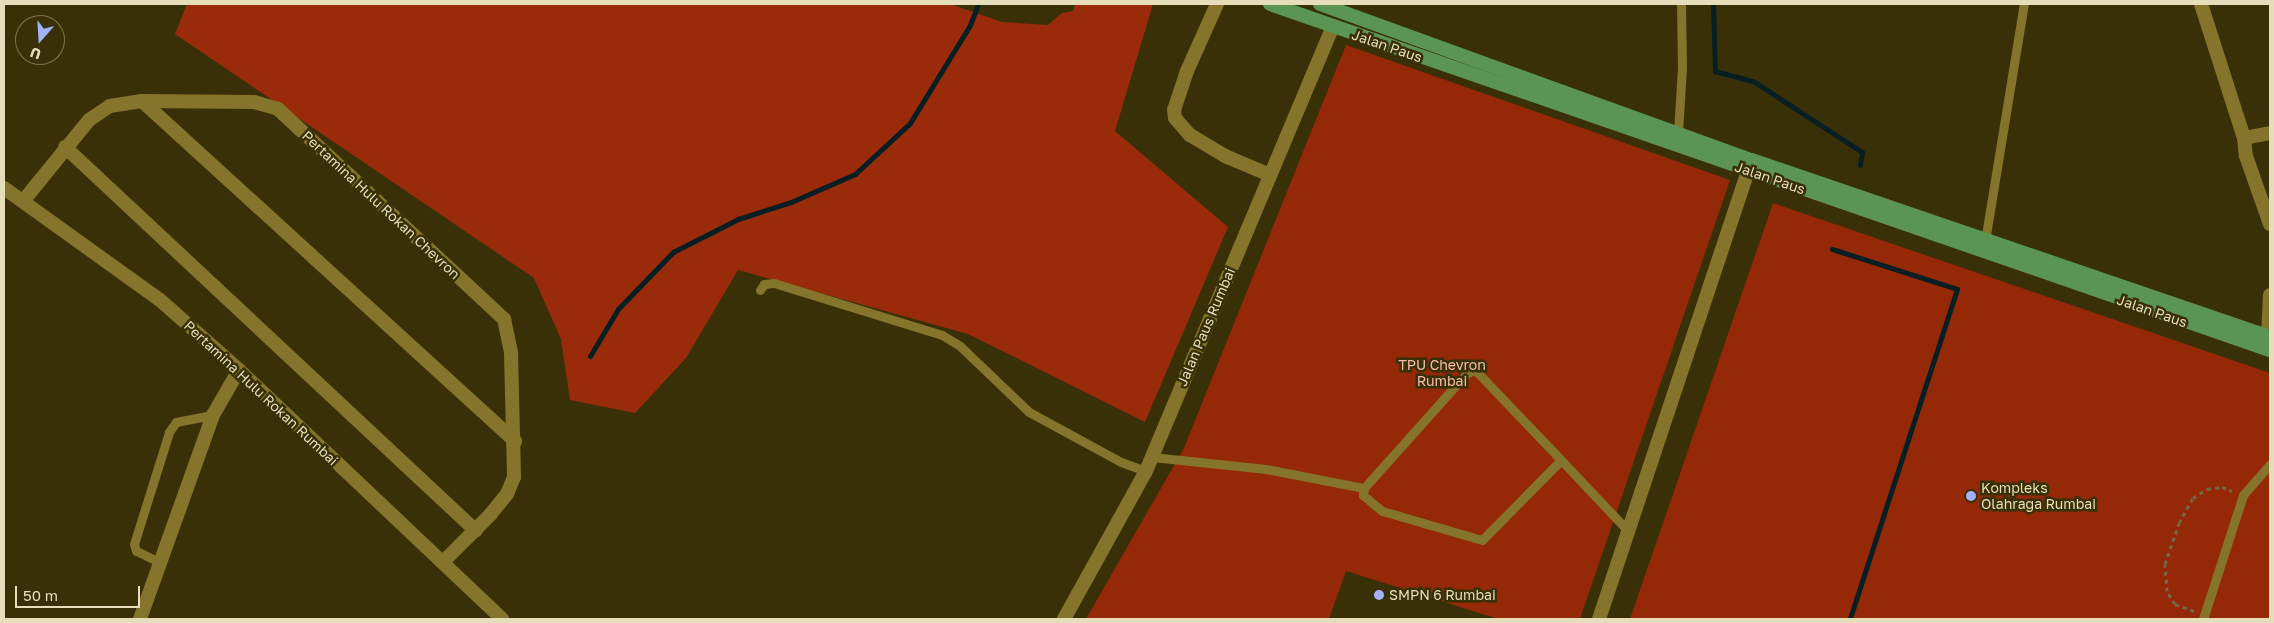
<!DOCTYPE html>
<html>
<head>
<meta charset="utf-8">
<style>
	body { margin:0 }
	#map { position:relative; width:2274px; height:623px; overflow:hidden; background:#393008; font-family:"Golos Text",sans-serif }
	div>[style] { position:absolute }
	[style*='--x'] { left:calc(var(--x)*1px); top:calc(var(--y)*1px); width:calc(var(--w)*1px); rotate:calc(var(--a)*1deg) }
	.green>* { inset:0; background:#942807 }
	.forest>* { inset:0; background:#9a2b0a }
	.stream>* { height:5px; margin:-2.5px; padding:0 2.5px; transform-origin:2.5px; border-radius:2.5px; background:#071e23 }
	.path>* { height:3px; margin-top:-1.5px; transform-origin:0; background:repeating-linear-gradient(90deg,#736a44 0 4px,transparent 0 8px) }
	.service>* { height:9px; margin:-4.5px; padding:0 4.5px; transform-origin:4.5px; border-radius:4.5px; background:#85742b }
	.minor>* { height:14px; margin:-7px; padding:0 7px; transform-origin:7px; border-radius:7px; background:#85742b }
	.tertiary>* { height:14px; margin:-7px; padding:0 7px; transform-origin:7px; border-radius:7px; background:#85742b }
	.primary>* { height:14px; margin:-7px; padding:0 7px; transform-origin:7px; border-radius:7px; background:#5a9554 }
	.dots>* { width:14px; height:14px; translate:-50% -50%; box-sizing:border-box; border:2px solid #393008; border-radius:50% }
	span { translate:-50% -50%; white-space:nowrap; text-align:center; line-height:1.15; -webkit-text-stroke:5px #393008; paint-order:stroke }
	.street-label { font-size:14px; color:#e6ddba }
	.park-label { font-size:14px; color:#f6bbab }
	.poi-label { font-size:14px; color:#e6ddba }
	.left { translate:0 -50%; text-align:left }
	.frame { position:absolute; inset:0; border:5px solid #e6ddba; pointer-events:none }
	.north { position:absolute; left:15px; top:15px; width:50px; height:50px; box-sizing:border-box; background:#393008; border:1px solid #7e754f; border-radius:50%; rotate:199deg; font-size:14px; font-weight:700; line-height:20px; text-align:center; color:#e6ddba }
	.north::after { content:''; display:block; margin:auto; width:18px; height:22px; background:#a4b2fc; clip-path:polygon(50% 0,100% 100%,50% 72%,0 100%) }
	.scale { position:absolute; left:15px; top:586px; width:125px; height:22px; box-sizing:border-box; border:2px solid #e6ddba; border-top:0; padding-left:6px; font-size:15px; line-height:18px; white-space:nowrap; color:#e6ddba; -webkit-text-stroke:4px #393008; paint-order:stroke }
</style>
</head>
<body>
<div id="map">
	<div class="green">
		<div style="clip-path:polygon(1346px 45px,1730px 180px,1580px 619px,1498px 619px,1346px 571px,1329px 619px,1086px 619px,1184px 448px)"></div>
		<div style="clip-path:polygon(1773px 203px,2270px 373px,2270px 619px,1630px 619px)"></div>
	</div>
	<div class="forest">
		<div style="clip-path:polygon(187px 4px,950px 4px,1002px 22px,1048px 25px,1062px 13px,1073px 11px,1075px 4px,1153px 4px,1115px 131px,1228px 227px,1145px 422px,968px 334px,738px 270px,686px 358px,635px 413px,570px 400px,561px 339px,534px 278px,175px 34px)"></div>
	</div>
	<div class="stream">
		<div style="--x:1713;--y:4;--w:67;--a:88.3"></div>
		<div style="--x:1715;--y:71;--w:39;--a:15"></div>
		<div style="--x:1753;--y:81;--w:130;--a:33.1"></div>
		<div style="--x:1862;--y:152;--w:13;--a:99"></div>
		<div style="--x:1832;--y:249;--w:131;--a:17.7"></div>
		<div style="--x:1957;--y:289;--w:347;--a:108"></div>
		<div style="--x:590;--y:356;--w:55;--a:-59.2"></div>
		<div style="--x:618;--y:309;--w:79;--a:-46"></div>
		<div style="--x:673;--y:252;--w:73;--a:-26.9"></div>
		<div style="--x:738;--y:219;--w:56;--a:-17.8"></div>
		<div style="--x:791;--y:202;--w:70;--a:-23.6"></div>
		<div style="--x:855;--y:174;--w:75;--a:-42.8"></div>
		<div style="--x:910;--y:123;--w:115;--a:-58.5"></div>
		<div style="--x:970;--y:25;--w:22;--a:-69"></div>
	</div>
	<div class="path">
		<div style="--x:2194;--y:611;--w:20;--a:-160"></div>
		<div style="--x:2175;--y:604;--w:15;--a:-122"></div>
		<div style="--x:2167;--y:591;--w:27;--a:-94"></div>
		<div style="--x:2165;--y:564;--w:43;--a:-71.1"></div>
		<div style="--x:2179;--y:523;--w:29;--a:-61"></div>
		<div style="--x:2193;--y:498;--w:17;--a:-33"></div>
		<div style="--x:2207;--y:489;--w:15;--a:-8"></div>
		<div style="--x:2222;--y:487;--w:11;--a:22"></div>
	</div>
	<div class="service">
		<div style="--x:1678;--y:133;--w:66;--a:-86.5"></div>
		<div style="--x:1682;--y:67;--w:63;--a:-90.9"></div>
		<div style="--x:1985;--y:241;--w:240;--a:-80.7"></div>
		<div style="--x:760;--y:290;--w:7;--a:-56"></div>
		<div style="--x:764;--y:284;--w:10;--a:-6"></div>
		<div style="--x:774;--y:283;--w:176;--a:17.2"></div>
		<div style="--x:942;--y:335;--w:21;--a:31"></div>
		<div style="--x:960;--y:346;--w:95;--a:43.7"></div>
		<div style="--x:1029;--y:412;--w:105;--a:28.5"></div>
		<div style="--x:1121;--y:462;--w:27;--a:20"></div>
		<div style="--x:1152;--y:457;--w:115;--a:6"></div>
		<div style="--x:1266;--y:469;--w:100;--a:11"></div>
		<div style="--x:1561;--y:460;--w:112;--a:134.6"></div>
		<div style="--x:1482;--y:540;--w:104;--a:-163.8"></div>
		<div style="--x:1382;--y:511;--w:25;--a:-140"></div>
		<div style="--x:1363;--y:495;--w:7;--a:-82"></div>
		<div style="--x:1364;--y:488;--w:153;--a:-48.2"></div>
		<div style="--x:1466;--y:374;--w:8;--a:-30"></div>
		<div style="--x:1473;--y:370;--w:4;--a:27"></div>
		<div style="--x:1477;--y:372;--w:122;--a:46.3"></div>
		<div style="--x:1561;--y:460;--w:99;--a:46.6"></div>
		<div style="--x:159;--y:562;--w:25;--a:-154"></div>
		<div style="--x:136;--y:551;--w:7;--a:-106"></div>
		<div style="--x:134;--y:544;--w:117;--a:-72.6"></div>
		<div style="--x:169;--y:432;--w:12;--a:-55"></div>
		<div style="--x:176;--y:422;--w:38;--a:-11"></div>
		<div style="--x:2203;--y:619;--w:130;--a:-72.1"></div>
		<div style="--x:2243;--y:495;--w:41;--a:-48.9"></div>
	</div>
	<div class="minor">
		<div style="--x:1217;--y:4;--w:73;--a:114.1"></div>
		<div style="--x:1187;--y:71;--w:41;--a:108.4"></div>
		<div style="--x:1174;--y:110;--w:8;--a:83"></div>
		<div style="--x:1175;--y:118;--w:23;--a:49"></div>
		<div style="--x:1190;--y:135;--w:41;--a:31"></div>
		<div style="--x:1225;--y:156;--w:49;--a:22.9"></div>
		<div style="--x:2201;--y:4;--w:141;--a:72.2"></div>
		<div style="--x:2244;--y:138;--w:18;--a:84"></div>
		<div style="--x:2246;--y:156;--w:72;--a:70.6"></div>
		<div style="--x:142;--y:101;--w:505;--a:42.35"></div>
		<div style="--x:2244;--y:138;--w:26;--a:-11"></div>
		<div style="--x:65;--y:147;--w:562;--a:43.05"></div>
		<div style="--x:4;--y:188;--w:192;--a:35.7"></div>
		<div style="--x:160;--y:300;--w:106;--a:41.5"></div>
		<div style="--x:239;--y:370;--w:362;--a:43.4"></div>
		<div style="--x:24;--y:200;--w:103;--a:-50.9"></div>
		<div style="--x:89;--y:120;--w:25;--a:-34"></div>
		<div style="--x:110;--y:106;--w:32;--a:-9"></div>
		<div style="--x:142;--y:101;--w:112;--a:0.5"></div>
		<div style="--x:254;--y:102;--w:25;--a:16"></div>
		<div style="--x:278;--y:109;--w:309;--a:42.9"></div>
		<div style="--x:504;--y:319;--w:35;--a:78"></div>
		<div style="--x:511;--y:353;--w:124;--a:88.6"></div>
		<div style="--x:514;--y:477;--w:18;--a:112"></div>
		<div style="--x:507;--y:494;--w:26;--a:129"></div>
		<div style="--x:491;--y:514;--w:68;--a:135"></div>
		<div style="--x:2268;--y:336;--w:41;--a:-87.2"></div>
		<div style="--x:140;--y:619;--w:217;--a:-70.3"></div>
		<div style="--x:213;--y:415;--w:52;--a:-60"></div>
	</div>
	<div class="tertiary">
		<div style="--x:1064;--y:619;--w:169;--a:-61"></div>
		<div style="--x:1146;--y:471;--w:482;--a:-67.2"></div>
		<div style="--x:1599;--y:619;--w:472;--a:-71.6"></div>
	</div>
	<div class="primary">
		<div style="--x:1270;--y:4;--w:1058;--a:19.09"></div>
		<div style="--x:1320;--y:4;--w:459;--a:19.9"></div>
		<div style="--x:1752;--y:160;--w:547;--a:18.87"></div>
	</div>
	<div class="dots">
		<div style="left:1971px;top:496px;background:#a4b2fc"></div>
		<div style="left:1379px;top:595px;background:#a4b2fc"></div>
	</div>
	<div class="street-label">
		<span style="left:1387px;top:46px;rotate:19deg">Jalan Paus</span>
		<span style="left:1770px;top:178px;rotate:19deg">Jalan Paus</span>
		<span style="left:381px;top:205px;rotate:43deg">Pertamina Hulu Rokan Chevron</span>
		<span style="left:2152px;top:311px;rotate:19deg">Jalan Paus</span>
		<span style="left:1206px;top:327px;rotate:-67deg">Jalan Paus Rumbai</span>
		<span style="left:261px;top:393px;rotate:43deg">Pertamina Hulu Rokan Rumbai</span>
	</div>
	<div class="park-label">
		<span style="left:1442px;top:373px">TPU Chevron<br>Rumbai</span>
	</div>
	<div class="poi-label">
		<span class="left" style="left:1981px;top:496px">Kompleks<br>Olahraga Rumbai</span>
		<span class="left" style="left:1389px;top:595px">SMPN 6 Rumbai</span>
	</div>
	<div class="frame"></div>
	<div class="north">U</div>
	<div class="scale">50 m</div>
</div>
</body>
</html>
